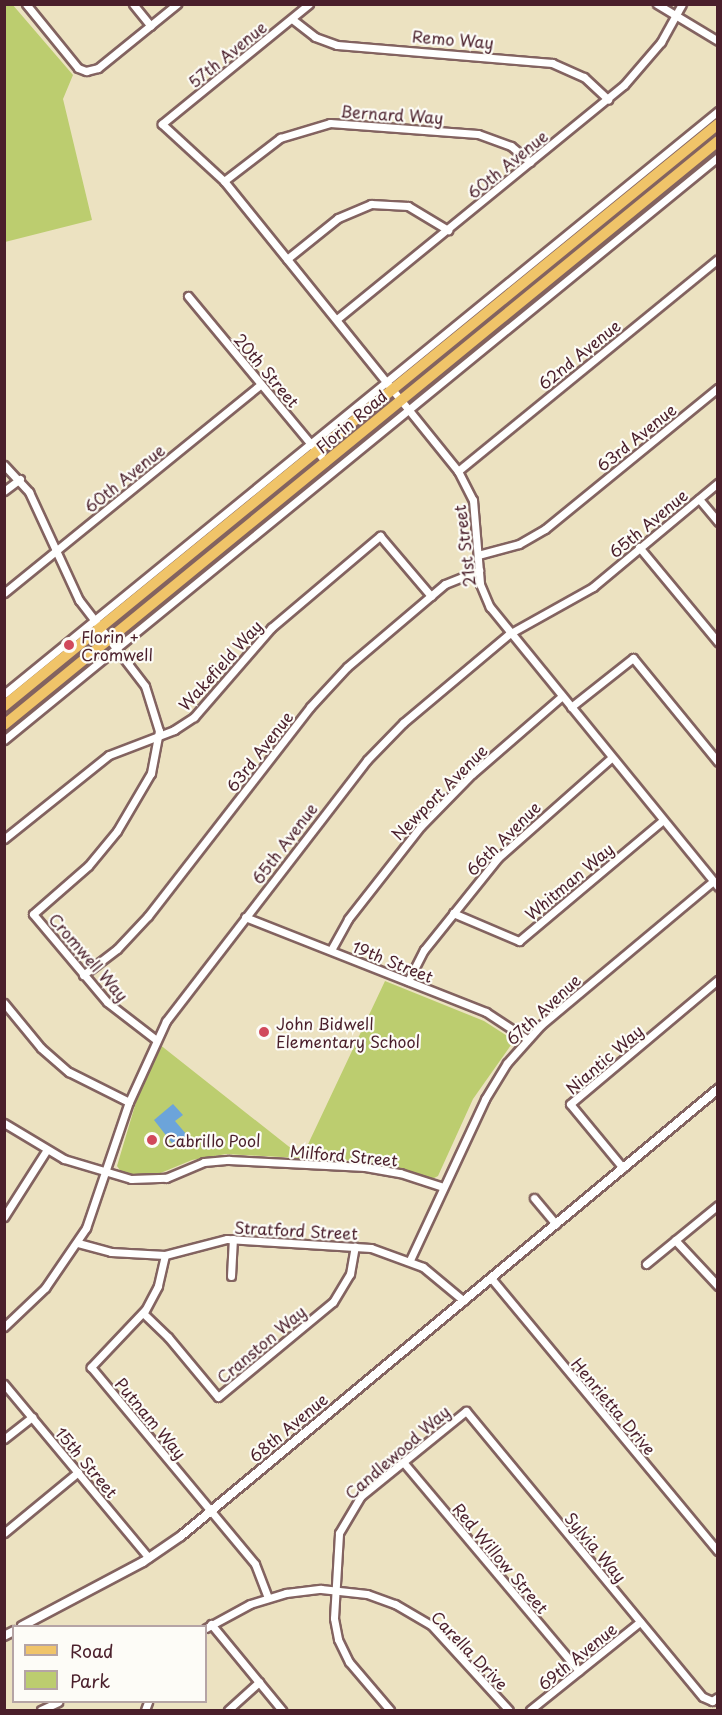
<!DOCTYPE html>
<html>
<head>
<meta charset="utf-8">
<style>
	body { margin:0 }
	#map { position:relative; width:722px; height:1715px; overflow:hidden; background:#ece2c1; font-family:"Playpen Sans",sans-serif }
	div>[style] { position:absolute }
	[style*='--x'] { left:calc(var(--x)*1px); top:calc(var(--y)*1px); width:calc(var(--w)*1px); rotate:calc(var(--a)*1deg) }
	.green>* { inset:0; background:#bccd6f }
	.water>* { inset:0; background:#6ca4da }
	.roads { filter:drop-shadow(2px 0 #836360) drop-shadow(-2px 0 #836360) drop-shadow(0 2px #836360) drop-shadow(0 -2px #836360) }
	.minor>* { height:7px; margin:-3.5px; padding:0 3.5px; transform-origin:3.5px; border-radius:3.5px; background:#fff }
	.tertiary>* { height:8px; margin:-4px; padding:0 4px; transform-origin:4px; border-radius:4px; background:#fff }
	.primary>* { height:10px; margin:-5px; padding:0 5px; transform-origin:5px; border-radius:5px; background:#f0c469 }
	.dots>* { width:16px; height:16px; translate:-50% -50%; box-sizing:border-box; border:3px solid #fdfcf7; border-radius:50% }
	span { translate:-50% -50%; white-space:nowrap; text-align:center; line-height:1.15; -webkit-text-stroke:4.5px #fdfcf7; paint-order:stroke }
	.street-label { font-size:16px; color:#4a1f2b }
	.poi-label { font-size:16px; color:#4a1f2b }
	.left { translate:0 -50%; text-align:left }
	.frame { position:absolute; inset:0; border:6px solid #4a1f2b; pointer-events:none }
	.legend { position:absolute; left:12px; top:1625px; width:195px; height:78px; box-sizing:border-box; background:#fdfcf7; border:2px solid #b5a4a5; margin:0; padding:8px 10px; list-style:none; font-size:18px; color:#4a1f2b }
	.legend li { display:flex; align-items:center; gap:12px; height:30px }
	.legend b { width:30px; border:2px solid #b5a4a5 }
</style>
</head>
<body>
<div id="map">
	<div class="green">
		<div style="clip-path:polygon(12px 4px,73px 75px,63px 99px,92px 220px,5px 242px,4px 5px)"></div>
		<div style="clip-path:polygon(385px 981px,484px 1021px,512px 1039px,511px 1045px,473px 1099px,438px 1176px,432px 1179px,372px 1162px,226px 1154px,192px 1160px,151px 1177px,122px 1173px,117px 1166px,142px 1082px,159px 1044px,302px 1157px)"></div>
	</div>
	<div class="water">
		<div style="clip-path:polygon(173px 1104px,183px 1115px,175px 1121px,187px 1135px,175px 1147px,154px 1120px)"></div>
	</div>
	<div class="roads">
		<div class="minor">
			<div style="--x:26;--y:4;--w:82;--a:50.9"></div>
			<div style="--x:78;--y:68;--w:9;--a:21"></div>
			<div style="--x:86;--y:71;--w:12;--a:-14"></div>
			<div style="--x:98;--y:68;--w:102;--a:-39"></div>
			<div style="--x:133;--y:4;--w:28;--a:51"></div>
			<div style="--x:309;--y:4;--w:190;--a:140.8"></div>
			<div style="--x:162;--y:124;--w:84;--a:42.6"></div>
			<div style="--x:224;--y:181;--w:373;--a:51.1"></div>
			<div style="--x:458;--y:471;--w:33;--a:63"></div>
			<div style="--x:473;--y:500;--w:84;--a:85.2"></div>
			<div style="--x:480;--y:584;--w:25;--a:67"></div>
			<div style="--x:490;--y:607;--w:361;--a:50.8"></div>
			<div style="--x:657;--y:4;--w:71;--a:31.2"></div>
			<div style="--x:292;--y:19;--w:29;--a:38"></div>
			<div style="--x:315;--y:37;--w:23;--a:20"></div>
			<div style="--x:337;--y:45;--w:216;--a:4.8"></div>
			<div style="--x:552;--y:63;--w:35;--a:24"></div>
			<div style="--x:584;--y:77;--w:33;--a:43"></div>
			<div style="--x:224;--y:181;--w:71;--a:-37.5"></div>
			<div style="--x:280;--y:138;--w:52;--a:-16.7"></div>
			<div style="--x:330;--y:123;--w:148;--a:4.3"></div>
			<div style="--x:478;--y:134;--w:35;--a:20"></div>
			<div style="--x:511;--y:146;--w:25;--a:40"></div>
			<div style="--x:287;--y:259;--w:65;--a:-38.8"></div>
			<div style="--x:338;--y:218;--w:36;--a:-23"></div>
			<div style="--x:371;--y:204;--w:37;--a:3"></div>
			<div style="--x:408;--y:206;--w:47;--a:31"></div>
			<div style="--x:188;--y:296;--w:216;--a:50.3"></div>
			<div style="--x:337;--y:319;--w:370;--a:-39.2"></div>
			<div style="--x:624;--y:85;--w:57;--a:-49.3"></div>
			<div style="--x:661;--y:42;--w:43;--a:-61.1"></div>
			<div style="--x:4;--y:465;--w:37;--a:47"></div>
			<div style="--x:29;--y:492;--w:119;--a:65.2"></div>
			<div style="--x:79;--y:600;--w:108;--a:52.5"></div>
			<div style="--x:145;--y:686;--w:47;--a:72.7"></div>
			<div style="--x:159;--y:731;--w:43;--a:100.8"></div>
			<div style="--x:151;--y:773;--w:67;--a:120.4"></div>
			<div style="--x:117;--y:831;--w:45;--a:129.6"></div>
			<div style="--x:88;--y:866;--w:73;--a:138.9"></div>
			<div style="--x:33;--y:914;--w:115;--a:49.9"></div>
			<div style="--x:107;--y:1002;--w:61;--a:37.6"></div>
			<div style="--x:458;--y:471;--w:335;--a:-39.2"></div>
			<div style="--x:4;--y:491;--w:20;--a:-37"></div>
			<div style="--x:699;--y:499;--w:30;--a:50"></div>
			<div style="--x:639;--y:547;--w:124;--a:50.3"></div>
			<div style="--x:478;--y:555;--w:42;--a:-15"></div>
			<div style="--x:519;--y:544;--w:30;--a:-30"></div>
			<div style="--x:545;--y:529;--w:223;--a:-39.2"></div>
			<div style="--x:4;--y:593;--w:331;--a:-39.1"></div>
			<div style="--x:4;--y:694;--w:922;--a:-39.23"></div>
			<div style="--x:571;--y:707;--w:79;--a:-38.3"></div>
			<div style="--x:633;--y:658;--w:134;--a:50.7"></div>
			<div style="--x:4;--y:740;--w:922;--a:-39.23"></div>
			<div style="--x:4;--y:839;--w:134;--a:-38.7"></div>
			<div style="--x:109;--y:755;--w:70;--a:-21"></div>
			<div style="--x:174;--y:730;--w:24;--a:-33"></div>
			<div style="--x:194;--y:717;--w:118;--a:-49.1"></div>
			<div style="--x:271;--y:628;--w:143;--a:-40.2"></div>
			<div style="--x:380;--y:536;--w:79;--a:49.6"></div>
			<div style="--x:453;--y:913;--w:72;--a:23"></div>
			<div style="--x:519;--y:941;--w:188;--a:-40"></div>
			<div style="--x:245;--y:917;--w:259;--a:21.5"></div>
			<div style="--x:486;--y:1012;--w:49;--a:33.4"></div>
			<div style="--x:331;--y:950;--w:35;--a:-61"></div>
			<div style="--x:348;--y:919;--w:118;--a:-51.9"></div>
			<div style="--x:421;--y:826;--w:73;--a:-45.6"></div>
			<div style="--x:472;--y:774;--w:119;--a:-40.9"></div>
			<div style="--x:83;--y:975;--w:43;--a:-37.4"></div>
			<div style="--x:117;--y:949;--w:45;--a:-46.8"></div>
			<div style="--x:148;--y:916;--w:264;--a:-52.2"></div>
			<div style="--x:310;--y:707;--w:54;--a:-47.2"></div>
			<div style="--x:347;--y:667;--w:128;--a:-40.3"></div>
			<div style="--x:445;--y:584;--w:37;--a:-22"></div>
			<div style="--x:408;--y:981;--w:35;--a:-63"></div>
			<div style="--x:424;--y:950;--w:118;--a:-51.2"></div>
			<div style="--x:498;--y:858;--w:152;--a:-41.5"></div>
			<div style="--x:4;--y:1003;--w:58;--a:50.6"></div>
			<div style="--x:41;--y:1048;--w:37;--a:41"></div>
			<div style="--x:69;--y:1072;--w:67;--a:26.6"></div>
			<div style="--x:4;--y:1123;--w:70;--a:31"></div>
			<div style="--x:64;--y:1159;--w:70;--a:16.6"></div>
			<div style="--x:131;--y:1179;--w:35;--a:-2"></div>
			<div style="--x:166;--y:1178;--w:41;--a:-22.8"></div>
			<div style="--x:204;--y:1162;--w:25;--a:-5"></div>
			<div style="--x:229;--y:1160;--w:136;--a:2.9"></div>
			<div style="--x:365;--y:1167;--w:36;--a:10"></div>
			<div style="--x:400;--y:1173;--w:45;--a:18"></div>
			<div style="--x:623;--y:1168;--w:83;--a:-129.6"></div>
			<div style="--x:570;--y:1104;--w:193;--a:-40"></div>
			<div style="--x:534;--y:1198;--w:34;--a:50"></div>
			<div style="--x:4;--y:1217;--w:78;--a:-57.5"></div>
			<div style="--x:675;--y:1240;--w:63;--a:46.9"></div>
			<div style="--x:78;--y:1243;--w:34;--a:15"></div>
			<div style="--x:111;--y:1252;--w:54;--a:3.2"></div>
			<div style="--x:165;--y:1255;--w:64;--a:-14.5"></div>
			<div style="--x:227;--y:1239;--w:144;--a:3.6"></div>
			<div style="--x:371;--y:1248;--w:55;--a:20.1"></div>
			<div style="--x:423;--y:1267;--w:53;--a:39.7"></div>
			<div style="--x:165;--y:1255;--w:32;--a:103"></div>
			<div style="--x:158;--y:1286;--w:27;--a:118"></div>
			<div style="--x:145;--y:1310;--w:79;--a:133.5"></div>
			<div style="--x:91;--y:1367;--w:256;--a:50.2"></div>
			<div style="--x:255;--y:1564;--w:36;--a:69"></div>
			<div style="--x:410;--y:1260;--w:178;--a:-65"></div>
			<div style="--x:485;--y:1099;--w:42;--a:-58.6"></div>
			<div style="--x:507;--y:1063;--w:51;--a:-48.2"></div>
			<div style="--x:541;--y:1025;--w:224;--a:-39.9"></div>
			<div style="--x:646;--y:1264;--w:93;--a:-39.3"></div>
			<div style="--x:231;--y:1276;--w:37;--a:-87"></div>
			<div style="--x:491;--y:1278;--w:355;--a:50.3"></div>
			<div style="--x:143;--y:1313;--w:35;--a:44"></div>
			<div style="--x:168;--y:1337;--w:78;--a:50.2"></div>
			<div style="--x:218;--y:1397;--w:149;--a:-39.6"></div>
			<div style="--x:333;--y:1302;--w:33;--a:-59"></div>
			<div style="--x:350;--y:1274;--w:28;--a:-80"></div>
			<div style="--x:4;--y:1327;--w:57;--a:-43.6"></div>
			<div style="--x:45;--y:1288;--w:73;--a:-55.7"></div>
			<div style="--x:86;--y:1228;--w:133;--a:-71.2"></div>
			<div style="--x:129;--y:1102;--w:89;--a:-65.4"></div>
			<div style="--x:166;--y:1021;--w:329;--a:-52.4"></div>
			<div style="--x:367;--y:760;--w:52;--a:-45.8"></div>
			<div style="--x:403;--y:723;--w:138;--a:-40"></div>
			<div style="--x:509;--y:634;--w:96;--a:-29.2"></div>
			<div style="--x:593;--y:587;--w:163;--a:-39.8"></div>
			<div style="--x:4;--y:1384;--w:226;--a:50.2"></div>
			<div style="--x:4;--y:1439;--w:36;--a:-38"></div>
			<div style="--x:403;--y:1462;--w:273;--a:49.9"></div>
			<div style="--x:4;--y:1533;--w:96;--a:-39.5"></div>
			<div style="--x:211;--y:1624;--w:112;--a:50.5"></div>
			<div style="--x:206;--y:1628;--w:50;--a:-28.6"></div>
			<div style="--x:250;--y:1604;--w:38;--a:-17"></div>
			<div style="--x:286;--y:1593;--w:35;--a:-7"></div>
			<div style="--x:321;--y:1589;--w:46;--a:6.2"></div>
			<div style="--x:367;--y:1594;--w:30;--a:20"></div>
			<div style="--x:395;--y:1604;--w:42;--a:30.3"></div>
			<div style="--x:431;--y:1625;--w:115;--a:47.5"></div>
			<div style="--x:41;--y:1710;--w:19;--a:-25"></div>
			<div style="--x:145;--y:1710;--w:9;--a:-69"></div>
			<div style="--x:228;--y:1710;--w:42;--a:-42.1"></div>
			<div style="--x:390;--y:1710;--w:63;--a:-130.5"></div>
			<div style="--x:349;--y:1662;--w:25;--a:-116"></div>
			<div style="--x:338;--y:1639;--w:21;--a:-101"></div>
			<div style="--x:334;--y:1618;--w:85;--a:-86.6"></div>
			<div style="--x:339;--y:1533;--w:43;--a:-59.3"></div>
			<div style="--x:361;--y:1496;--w:135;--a:-39"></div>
			<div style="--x:466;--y:1411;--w:371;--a:50.4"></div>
			<div style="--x:703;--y:1697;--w:10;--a:24"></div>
			<div style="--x:712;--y:1701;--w:7;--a:-34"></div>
			<div style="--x:530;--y:1710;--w:141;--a:-38.7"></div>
		</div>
		<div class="tertiary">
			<div style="--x:22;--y:1626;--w:137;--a:-27.9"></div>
			<div style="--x:143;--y:1562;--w:46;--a:-34.4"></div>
			<div style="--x:181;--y:1536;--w:699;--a:-39.77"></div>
			<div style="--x:4;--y:1636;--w:11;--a:-27"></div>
		</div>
		<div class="primary">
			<div style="--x:4;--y:706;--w:921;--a:-39.18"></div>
			<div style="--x:4;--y:725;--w:922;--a:-39.28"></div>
		</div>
	</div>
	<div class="dots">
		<div style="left:69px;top:645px;background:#d1495b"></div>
		<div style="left:264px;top:1032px;background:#d1495b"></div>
		<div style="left:152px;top:1140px;background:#d1495b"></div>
	</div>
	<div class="street-label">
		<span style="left:453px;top:39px;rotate:5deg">Remo Way</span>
		<span style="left:227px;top:54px;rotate:-39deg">57th Avenue</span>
		<span style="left:392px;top:114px;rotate:4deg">Bernard Way</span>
		<span style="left:507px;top:164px;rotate:-39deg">60th Avenue</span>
		<span style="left:579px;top:354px;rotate:-39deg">62nd Avenue</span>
		<span style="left:267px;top:370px;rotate:50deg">20th Street</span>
		<span style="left:351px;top:421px;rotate:-40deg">Florin Road</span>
		<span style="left:636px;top:437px;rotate:-39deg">63rd Avenue</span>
		<span style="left:124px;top:478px;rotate:-39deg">60th Avenue</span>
		<span style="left:648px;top:523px;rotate:-40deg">65th Avenue</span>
		<span style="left:464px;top:546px;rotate:-97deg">21st Street</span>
		<span style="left:220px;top:665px;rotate:-48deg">Wakefield Way</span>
		<span style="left:259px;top:751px;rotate:-52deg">63rd Avenue</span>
		<span style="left:439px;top:792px;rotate:-45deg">Newport Avenue</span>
		<span style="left:503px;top:838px;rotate:-45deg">66th Avenue</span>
		<span style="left:284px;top:843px;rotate:-53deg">65th Avenue</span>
		<span style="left:569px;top:881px;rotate:-40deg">Whitman Way</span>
		<span style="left:89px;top:957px;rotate:49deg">Cromwell Way</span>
		<span style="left:393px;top:961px;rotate:22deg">19th Street</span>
		<span style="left:543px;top:1009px;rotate:-43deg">67th Avenue</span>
		<span style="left:604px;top:1059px;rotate:-41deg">Niantic Way</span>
		<span style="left:344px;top:1155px;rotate:5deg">Milford Street</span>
		<span style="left:296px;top:1230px;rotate:3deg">Stratford Street</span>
		<span style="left:261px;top:1344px;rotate:-40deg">Cranston Way</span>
		<span style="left:614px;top:1406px;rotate:50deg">Henrietta Drive</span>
		<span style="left:151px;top:1418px;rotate:50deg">Putnam Way</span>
		<span style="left:288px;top:1427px;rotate:-40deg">68th Avenue</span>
		<span style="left:397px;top:1452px;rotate:-41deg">Candlewood Way</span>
		<span style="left:87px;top:1462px;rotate:50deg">15th Street</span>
		<span style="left:596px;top:1547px;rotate:50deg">Sylvia Way</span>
		<span style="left:501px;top:1558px;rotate:50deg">Red Willow Street</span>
		<span style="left:470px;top:1650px;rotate:46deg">Carella Drive</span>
		<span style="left:577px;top:1656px;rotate:-39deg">69th Avenue</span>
	</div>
	<div class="poi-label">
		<span class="left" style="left:81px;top:645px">Florin +<br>Cromwell</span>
		<span class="left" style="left:276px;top:1032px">John Bidwell<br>Elementary School</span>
		<span class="left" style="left:164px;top:1140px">Cabrillo Pool</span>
	</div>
	<div class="frame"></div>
	<ul class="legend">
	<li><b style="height:8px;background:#f0c469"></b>Road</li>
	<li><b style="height:16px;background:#bccd6f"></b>Park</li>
	</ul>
</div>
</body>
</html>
